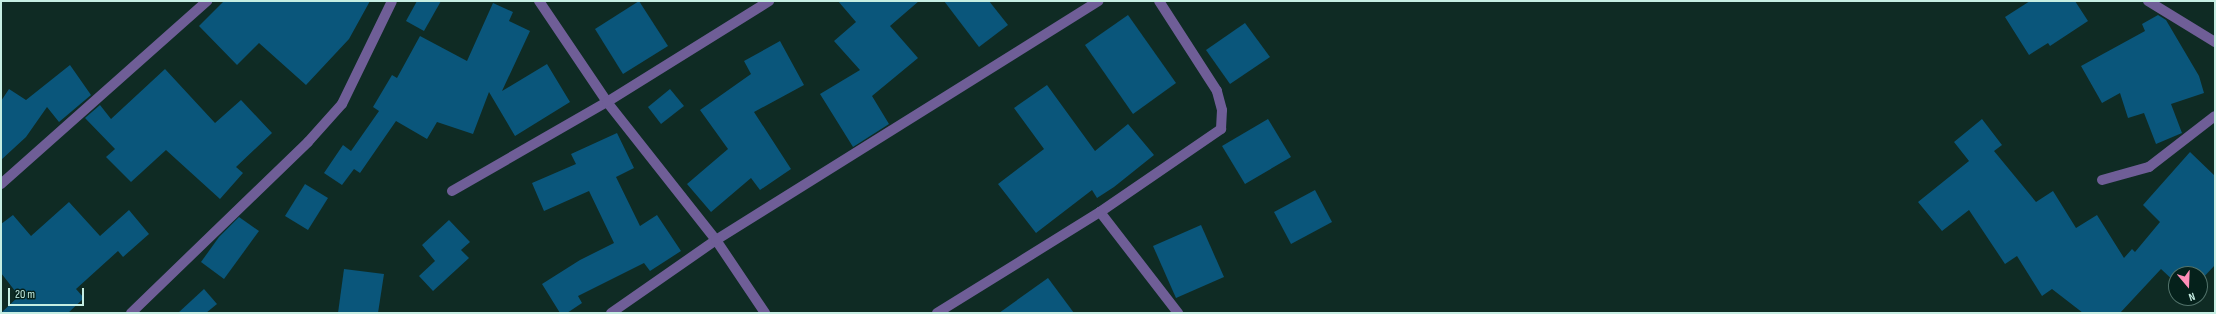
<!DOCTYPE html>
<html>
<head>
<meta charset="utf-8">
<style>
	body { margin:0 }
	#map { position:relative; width:2216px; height:314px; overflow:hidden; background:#0f2b24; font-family:"Sofia Sans Condensed",sans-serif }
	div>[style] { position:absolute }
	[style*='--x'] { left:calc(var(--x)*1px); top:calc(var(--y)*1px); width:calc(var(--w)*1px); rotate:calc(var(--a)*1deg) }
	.building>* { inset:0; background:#0a567b }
	.minor>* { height:10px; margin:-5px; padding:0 5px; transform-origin:5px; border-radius:5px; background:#6f5e97 }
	span { translate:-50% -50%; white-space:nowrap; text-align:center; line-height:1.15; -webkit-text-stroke:3.5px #05211b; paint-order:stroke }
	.frame { position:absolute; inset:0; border:2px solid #c6eee3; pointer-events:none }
	.north { position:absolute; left:2168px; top:266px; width:40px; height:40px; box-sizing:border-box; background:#05211b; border:1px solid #52736b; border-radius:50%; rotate:161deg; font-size:11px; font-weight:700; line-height:16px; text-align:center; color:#c6eee3 }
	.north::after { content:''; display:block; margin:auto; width:14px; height:18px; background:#ff8eb9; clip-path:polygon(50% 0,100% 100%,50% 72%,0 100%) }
	.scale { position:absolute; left:8px; top:288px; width:76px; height:18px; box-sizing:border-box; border:2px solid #c6eee3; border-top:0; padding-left:5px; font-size:12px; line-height:14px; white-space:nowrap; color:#c6eee3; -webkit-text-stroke:3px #05211b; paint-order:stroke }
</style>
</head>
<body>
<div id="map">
	<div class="building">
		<div style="clip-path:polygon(224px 1px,370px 1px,349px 39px,306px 85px,259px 43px,237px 65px,199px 26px)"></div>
		<div style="clip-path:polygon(417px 1px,441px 1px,424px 31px,406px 21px)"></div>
		<div style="clip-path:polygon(639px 1px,668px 46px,623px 74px,595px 29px)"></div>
		<div style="clip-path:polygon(838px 1px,919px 1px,890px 26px,918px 58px,872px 96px,889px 124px,853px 147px,820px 94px,860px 70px,834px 41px,856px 22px)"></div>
		<div style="clip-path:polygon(944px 1px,989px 1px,1008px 25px,979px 47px)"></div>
		<div style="clip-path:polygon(2030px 1px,2075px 1px,2088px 21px,2050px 46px,2048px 43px,2029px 55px,2005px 17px)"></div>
		<div style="clip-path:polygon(493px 3px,513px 12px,509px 21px,530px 31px,502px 91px,547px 64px,570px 102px,515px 136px,489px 92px,473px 134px,437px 122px,427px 139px,396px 121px,360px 173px,354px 169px,342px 185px,324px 173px,343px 145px,351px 151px,379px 111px,373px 107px,392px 75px,397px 78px,420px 36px,467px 61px)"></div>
		<div style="clip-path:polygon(1128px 15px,1176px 83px,1133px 114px,1085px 45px)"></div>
		<div style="clip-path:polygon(2158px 15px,2166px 20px,2199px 76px,2204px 93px,2171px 104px,2182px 133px,2156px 144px,2144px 113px,2128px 118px,2120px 93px,2102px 103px,2081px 66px,2145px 31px,2142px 24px)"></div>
		<div style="clip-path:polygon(1245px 23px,1270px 57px,1230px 84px,1206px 50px)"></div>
		<div style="clip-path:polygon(780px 41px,804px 85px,754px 112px,791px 169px,760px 190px,751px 178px,711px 212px,687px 184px,728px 149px,700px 110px,751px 74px,744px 61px)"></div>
		<div style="clip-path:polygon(70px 65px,91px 95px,59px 122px,47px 107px,26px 137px,1px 160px,1px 101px,9px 89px,26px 100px)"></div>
		<div style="clip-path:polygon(165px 69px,215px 123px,241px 100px,272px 133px,236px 167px,243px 173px,220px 199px,166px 150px,131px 182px,106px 157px,115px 149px,85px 118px,100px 105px,111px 119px)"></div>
		<div style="clip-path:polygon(1047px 85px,1095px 151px,1128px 124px,1154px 155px,1114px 187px,1097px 198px,1092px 190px,1036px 233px,998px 184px,1044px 149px,1014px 108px)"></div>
		<div style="clip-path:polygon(670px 89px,684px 106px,661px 124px,648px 107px)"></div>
		<div style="clip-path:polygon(1268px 119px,1291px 157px,1245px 184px,1222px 146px)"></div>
		<div style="clip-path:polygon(1982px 119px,2002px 145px,1994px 151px,2036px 202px,2053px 191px,2076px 228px,2097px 215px,2124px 258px,2132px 249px,2135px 252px,2160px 222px,2143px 205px,2190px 152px,2215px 176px,2215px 265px,2200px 281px,2200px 274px,2176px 274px,2176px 283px,2161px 269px,2120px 313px,2083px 313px,2052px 289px,2042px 296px,2017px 256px,2005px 264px,1969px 210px,1942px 231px,1918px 202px,1969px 161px,1954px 142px)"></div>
		<div style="clip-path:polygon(617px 133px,634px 168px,616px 177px,640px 226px,657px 215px,681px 251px,650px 271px,644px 263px,578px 296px,582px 303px,567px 313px,560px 313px,542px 284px,580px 260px,614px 243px,589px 191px,544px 211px,532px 183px,576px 164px,571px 154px)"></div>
		<div style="clip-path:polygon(305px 184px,328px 198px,308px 230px,285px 216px)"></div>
		<div style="clip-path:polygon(1315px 190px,1332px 222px,1291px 244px,1274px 212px)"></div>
		<div style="clip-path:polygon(69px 202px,100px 236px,129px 210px,149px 234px,123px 257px,118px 251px,76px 289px,84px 298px,68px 313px,1px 313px,19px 296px,1px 273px,1px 224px,13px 215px,31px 236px)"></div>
		<div style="clip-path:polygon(239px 217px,259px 231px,224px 279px,201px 262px,219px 237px)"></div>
		<div style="clip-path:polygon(449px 220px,470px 242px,461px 250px,469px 258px,433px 291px,419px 276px,435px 261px,422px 245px)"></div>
		<div style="clip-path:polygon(1201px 225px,1224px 277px,1176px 298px,1153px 246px)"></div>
		<div style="clip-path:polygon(344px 269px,384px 274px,378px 313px,338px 313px)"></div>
		<div style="clip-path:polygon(1048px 278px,1074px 313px,999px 313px)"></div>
		<div style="clip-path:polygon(204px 289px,217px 304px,206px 313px,178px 313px)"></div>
	</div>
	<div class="minor">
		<div style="--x:539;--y:1;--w:122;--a:56"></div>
		<div style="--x:607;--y:102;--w:176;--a:51.7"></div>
		<div style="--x:716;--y:240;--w:88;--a:56.1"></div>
		<div style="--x:2148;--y:1;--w:79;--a:31.5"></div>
		<div style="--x:2102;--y:180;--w:49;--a:-15.5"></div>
		<div style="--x:2149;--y:167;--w:83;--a:-37.7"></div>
		<div style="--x:1;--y:184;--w:276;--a:-41.6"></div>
		<div style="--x:452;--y:191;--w:179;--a:-29.9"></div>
		<div style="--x:607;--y:102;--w:191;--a:-31.9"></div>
		<div style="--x:1100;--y:212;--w:128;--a:52.3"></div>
		<div style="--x:131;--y:313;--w:246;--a:-44"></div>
		<div style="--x:308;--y:142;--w:51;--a:-48.2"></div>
		<div style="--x:342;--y:104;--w:114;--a:-64.1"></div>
		<div style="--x:611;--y:313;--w:128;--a:-34.8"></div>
		<div style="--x:716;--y:240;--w:451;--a:-32"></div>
		<div style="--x:937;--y:313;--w:192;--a:-31.8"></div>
		<div style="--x:1100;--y:212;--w:147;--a:-34.4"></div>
		<div style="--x:1221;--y:129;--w:19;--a:-87"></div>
		<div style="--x:1222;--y:110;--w:20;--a:-105"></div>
		<div style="--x:1217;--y:91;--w:107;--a:-122.8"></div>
	</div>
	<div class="frame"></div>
	<div class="north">N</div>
	<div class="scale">20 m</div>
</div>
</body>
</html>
